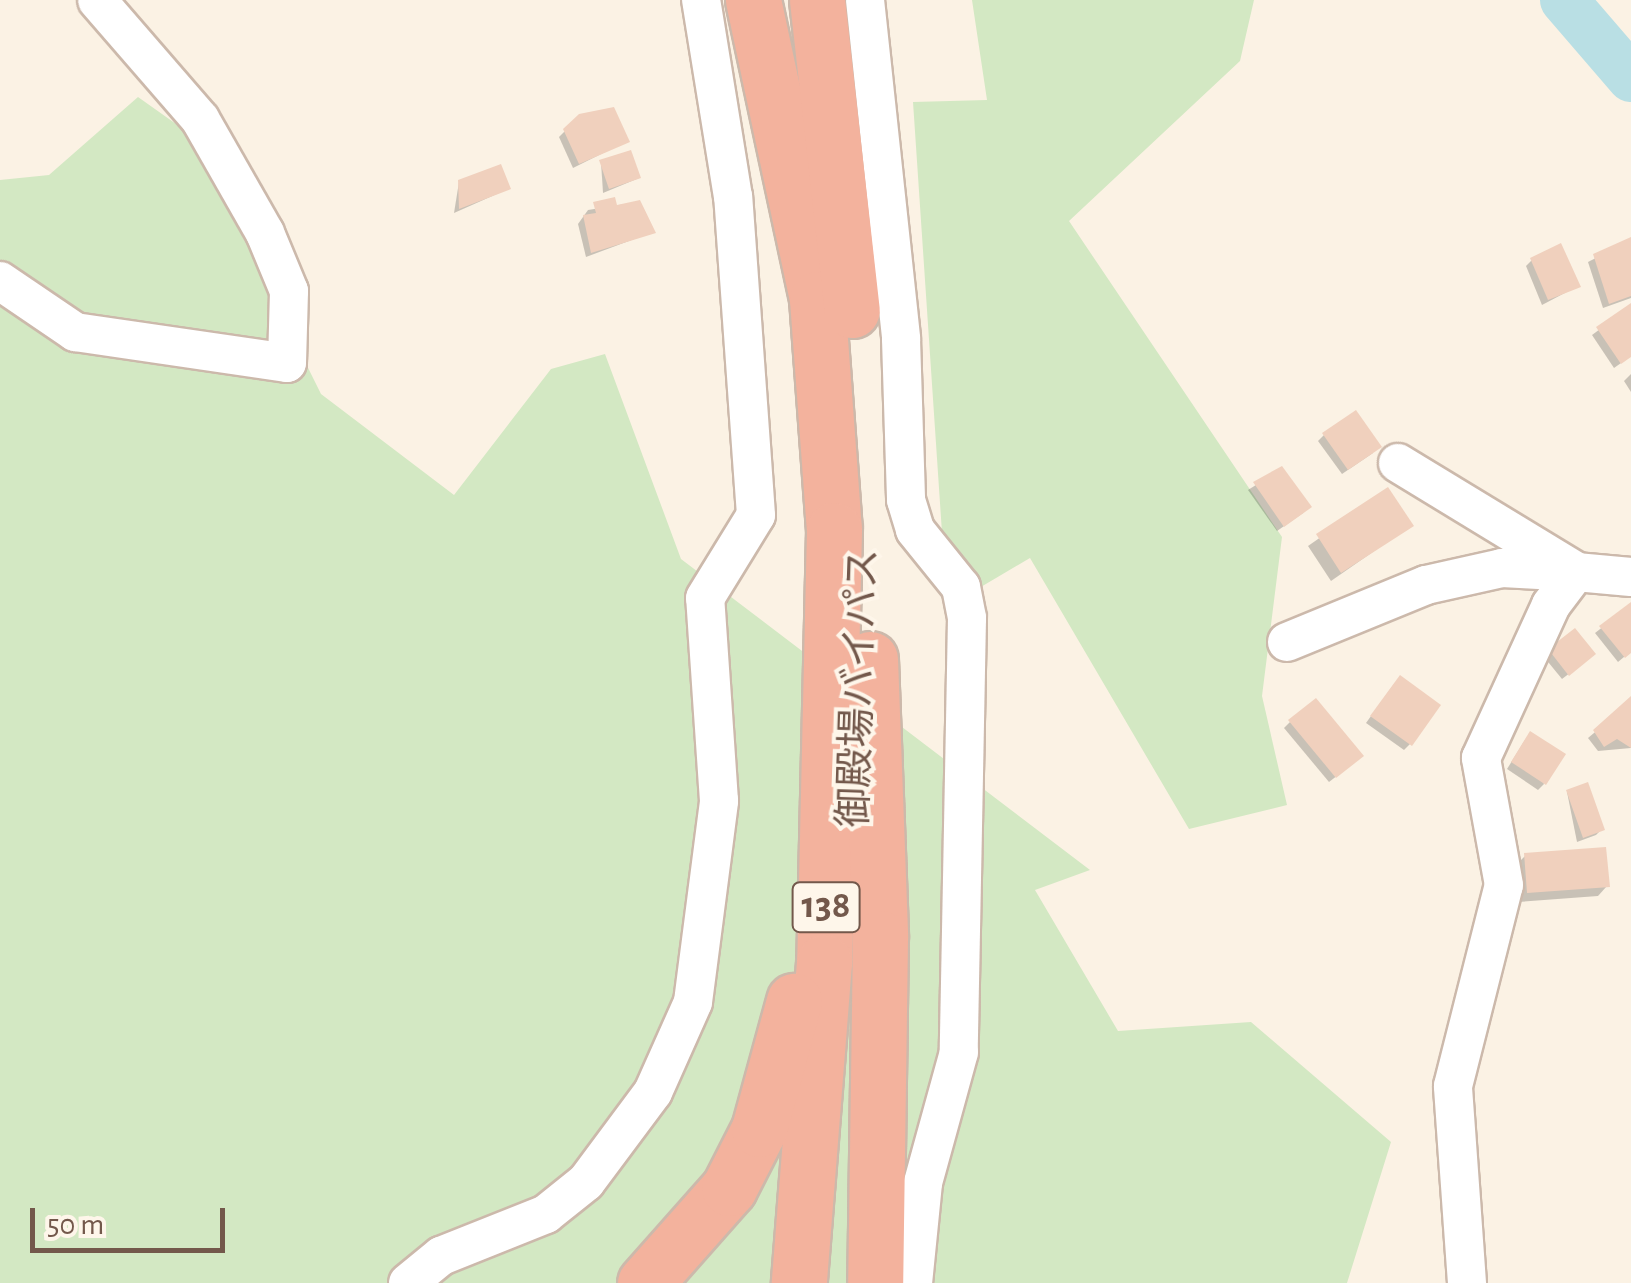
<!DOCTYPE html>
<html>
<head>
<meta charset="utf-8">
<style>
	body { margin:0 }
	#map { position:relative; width:1631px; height:1283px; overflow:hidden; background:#fbf2e4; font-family:"Alegreya Sans","Noto Sans JP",sans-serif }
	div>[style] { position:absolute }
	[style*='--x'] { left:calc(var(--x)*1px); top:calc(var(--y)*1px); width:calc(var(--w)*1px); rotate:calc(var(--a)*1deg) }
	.green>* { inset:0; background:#d3e8c3 }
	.shadow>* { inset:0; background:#0003 }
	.river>* { height:48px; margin:-24px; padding:0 24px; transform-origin:24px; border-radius:24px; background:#b9dfe4 }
	.building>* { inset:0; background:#f0d0bd }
	.roads { filter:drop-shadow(2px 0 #ccb9ab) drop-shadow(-2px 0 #ccb9ab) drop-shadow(0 2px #ccb9ab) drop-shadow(0 -2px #ccb9ab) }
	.minor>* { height:38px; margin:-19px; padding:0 19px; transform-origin:19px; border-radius:19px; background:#fff }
	.highway>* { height:55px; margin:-27.5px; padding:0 27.5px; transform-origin:27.5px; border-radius:27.5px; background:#f3b29d }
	span { translate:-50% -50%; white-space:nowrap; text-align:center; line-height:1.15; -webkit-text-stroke:8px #fef6ea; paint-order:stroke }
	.shield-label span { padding:2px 8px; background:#fef6ea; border:2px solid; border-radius:8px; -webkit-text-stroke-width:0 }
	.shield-label { font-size:38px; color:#73584b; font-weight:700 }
	.street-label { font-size:40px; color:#73584b }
	.scale { position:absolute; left:30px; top:1208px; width:195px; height:45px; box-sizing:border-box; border:5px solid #73584b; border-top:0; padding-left:12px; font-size:30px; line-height:35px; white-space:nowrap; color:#73584b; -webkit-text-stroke:8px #fef6ea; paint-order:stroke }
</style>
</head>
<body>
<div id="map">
	<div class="green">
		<div style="clip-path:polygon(972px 0,1254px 0,1240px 61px,1069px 221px,1282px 537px,1262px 696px,1287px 805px,1189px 829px,1030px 558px,947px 607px,913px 102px,987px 100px)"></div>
		<div style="clip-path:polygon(138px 97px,193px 136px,321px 394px,454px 495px,551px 369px,605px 354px,681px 559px,1090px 870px,1035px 890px,1118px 1031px,1251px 1022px,1391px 1142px,1347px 1283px,0 1283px,0 180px,49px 175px)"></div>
	</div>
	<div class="shadow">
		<div style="clip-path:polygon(580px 116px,627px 141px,573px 168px,559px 137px)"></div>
		<div style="clip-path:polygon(601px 162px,639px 178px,603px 193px)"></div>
		<div style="clip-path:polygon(459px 182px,508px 189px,454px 213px)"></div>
		<div style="clip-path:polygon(638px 202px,653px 232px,586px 257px,578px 224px,588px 210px)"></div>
		<div style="clip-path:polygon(1631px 240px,1631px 298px,1603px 308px,1588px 262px)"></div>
		<div style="clip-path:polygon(1532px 260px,1578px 286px,1542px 305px,1526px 266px)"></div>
		<div style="clip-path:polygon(1631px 306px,1631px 356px,1614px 368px,1592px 335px)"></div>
		<div style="clip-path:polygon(1631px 374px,1631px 392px,1624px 381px)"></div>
		<div style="clip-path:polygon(1324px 435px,1373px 453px,1342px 474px,1318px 441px)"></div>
		<div style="clip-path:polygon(1281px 469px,1303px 513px,1277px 531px,1248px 490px)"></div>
		<div style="clip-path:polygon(1387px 491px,1410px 526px,1331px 581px,1308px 546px)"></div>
		<div style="clip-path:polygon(1631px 605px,1631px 651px,1618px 662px,1595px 633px)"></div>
		<div style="clip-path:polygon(1550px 651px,1587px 660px,1562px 679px,1544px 657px)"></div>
		<div style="clip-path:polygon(1394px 684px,1410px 744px,1404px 750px,1366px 723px)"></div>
		<div style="clip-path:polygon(1631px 702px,1631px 748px,1598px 751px,1588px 738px)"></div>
		<div style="clip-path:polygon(1290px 722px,1355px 762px,1329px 782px,1284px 728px)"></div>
		<div style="clip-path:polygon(1525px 740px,1544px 784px,1538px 790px,1507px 769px)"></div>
		<div style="clip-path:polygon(1567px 792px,1602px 829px,1596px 835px,1577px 842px)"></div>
		<div style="clip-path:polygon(1525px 856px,1607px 886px,1598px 896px,1518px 902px,1516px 865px)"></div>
	</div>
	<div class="river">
		<div style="--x:1564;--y:0;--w:103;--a:49.3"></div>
	</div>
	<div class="building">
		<div style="clip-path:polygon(614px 107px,630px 142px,579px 164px,563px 129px,579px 114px)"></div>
		<div style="clip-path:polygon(631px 150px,641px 178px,609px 189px,599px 160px)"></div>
		<div style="clip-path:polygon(501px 164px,511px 189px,459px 209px,458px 180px)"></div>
		<div style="clip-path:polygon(615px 197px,617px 205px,640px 200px,656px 233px,591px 253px,583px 215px,596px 213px,593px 202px)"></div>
		<div style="clip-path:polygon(1631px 237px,1631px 296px,1609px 304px,1593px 254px)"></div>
		<div style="clip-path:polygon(1561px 243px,1581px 287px,1548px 300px,1530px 258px)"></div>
		<div style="clip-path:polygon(1631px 303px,1631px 357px,1621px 364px,1596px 327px)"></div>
		<div style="clip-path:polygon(1356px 410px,1382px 447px,1348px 470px,1322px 433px)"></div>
		<div style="clip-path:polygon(1282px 466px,1312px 507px,1284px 527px,1253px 482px)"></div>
		<div style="clip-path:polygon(1388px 487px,1414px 526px,1341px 573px,1316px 534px)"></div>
		<div style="clip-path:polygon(1631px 602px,1631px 653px,1625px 658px,1599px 626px)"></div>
		<div style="clip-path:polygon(1575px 628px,1596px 654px,1569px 676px,1548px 649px)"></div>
		<div style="clip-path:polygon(1400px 675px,1441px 705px,1412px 746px,1370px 716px)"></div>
		<div style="clip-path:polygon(1631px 696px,1631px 748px,1617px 739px,1604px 747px,1593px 730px)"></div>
		<div style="clip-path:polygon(1316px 698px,1364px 756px,1336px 778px,1288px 720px)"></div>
		<div style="clip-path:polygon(1530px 731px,1566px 754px,1546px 785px,1511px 762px)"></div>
		<div style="clip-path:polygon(1588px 782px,1605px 830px,1583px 838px,1566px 790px)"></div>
		<div style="clip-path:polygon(1606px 847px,1610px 887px,1527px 893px,1524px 853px)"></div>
	</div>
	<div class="roads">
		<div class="minor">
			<div style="--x:865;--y:0;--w:341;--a:83.9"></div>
			<div style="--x:901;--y:339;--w:161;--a:88.2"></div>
			<div style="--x:906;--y:500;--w:31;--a:73"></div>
			<div style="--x:915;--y:530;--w:73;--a:51.1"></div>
			<div style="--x:961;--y:587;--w:32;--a:79"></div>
			<div style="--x:967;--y:618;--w:434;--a:91.1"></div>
			<div style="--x:959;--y:1052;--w:136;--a:105.4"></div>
			<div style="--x:923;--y:1183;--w:100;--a:95.7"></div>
			<div style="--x:0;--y:281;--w:91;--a:34.2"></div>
			<div style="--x:75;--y:332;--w:214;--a:8.3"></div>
			<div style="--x:287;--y:363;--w:72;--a:-88.4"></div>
			<div style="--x:289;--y:291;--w:63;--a:-112.5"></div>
			<div style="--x:265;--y:233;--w:131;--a:-119.7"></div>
			<div style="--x:200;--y:119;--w:157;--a:-130.9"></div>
			<div style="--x:1398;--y:463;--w:206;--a:31.3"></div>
			<div style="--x:1287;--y:642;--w:150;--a:-22.3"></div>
			<div style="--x:1426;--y:585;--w:78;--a:-12.6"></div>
			<div style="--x:1502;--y:568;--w:74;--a:3.1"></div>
			<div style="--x:408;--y:1283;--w:43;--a:-39.3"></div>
			<div style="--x:441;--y:1256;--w:113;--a:-21.8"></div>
			<div style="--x:546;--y:1214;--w:51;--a:-38.7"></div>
			<div style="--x:586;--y:1182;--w:112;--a:-53.3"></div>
			<div style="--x:653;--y:1092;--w:98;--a:-66"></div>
			<div style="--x:693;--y:1002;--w:203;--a:-82.6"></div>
			<div style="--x:719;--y:801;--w:203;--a:-93.9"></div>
			<div style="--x:705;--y:598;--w:97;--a:-58.4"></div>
			<div style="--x:756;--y:515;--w:319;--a:-94.1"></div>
			<div style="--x:733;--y:197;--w:200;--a:-99.2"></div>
			<div style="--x:1467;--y:1283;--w:197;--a:-94.1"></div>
			<div style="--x:1453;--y:1086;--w:207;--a:-75.8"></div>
			<div style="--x:1504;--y:885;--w:129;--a:-100.3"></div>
			<div style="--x:1481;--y:758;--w:168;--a:-65.4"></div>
			<div style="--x:1551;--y:605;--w:41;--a:-52.9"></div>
			<div style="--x:1576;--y:572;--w:55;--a:5.2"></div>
		</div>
		<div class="highway">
			<div style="--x:753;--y:0;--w:306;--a:77.9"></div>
			<div style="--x:817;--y:299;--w:232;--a:85.8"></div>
			<div style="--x:834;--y:530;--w:432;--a:91.3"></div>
			<div style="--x:824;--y:962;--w:322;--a:94.5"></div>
			<div style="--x:817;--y:0;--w:312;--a:83.6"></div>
			<div style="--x:870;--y:659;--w:279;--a:87.9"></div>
			<div style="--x:880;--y:938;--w:345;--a:90.8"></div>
			<div style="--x:645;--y:1283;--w:127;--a:-48.5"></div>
			<div style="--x:729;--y:1188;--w:66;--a:-63"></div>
			<div style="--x:759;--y:1129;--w:133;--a:-74.7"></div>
		</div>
	</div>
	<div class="shield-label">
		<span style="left:826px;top:907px">138</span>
	</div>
	<div class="street-label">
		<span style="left:859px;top:688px;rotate:-88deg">御殿場バイパス</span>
	</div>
	<div class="scale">50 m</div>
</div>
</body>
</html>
